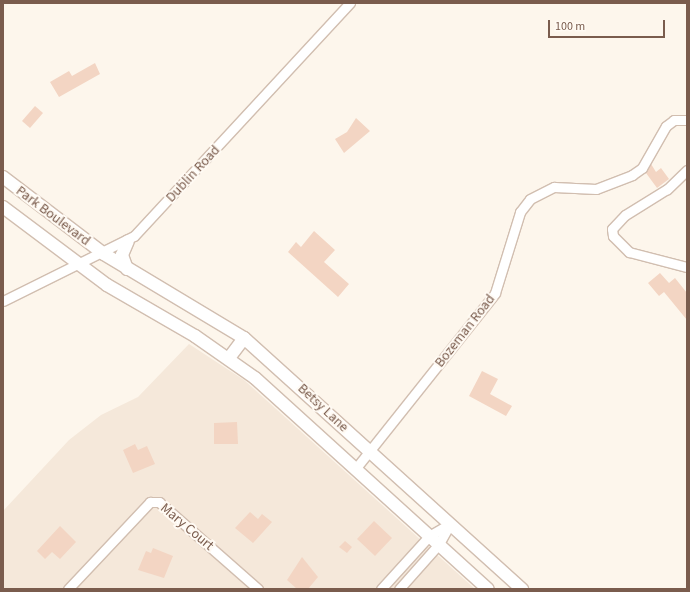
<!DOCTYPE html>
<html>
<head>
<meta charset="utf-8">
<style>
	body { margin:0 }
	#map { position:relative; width:690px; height:592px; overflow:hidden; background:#fdf6ec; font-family:"Source Sans 3",sans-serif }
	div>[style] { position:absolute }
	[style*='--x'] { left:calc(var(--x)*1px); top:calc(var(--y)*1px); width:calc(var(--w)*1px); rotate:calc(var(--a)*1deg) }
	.residential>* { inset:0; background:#f5e8da }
	.building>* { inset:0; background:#f3d5c3 }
	.roads { filter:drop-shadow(1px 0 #d1beb0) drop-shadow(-1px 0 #d1beb0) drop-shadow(0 1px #d1beb0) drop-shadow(0 -1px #d1beb0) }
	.minor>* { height:9px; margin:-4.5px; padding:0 4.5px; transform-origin:4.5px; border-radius:4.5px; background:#fff }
	.secondary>* { height:12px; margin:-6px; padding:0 6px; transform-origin:6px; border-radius:6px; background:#fff }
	span { translate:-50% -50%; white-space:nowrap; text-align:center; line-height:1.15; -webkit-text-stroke:4px #fffaf3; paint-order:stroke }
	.street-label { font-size:14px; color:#7a5c4d }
	.frame { position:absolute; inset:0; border:4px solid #7a5c4d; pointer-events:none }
	.scale { position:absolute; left:548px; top:20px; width:117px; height:18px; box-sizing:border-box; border:2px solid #7a5c4d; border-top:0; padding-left:5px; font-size:12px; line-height:14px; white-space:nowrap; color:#7a5c4d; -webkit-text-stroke:3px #fffaf3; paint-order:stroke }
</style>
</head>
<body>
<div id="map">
	<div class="residential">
		<div style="clip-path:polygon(189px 344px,244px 380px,475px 589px,3px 589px,3px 511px,69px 440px,101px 415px,138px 397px)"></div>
	</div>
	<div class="building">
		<div style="clip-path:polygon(95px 63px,100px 74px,59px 97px,50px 82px,69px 71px,72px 76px)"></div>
		<div style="clip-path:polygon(35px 106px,43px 113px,30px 128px,22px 121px)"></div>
		<div style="clip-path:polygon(356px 118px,370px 131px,344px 153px,335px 139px,347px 132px)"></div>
		<div style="clip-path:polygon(651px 164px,656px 172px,661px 168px,669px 179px,657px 188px,646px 173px)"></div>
		<div style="clip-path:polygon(314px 231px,335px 250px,324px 262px,349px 284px,338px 297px,288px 252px,296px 242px,301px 247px)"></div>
		<div style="clip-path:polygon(660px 273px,669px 283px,675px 278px,687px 293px,687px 320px,664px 292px,659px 296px,648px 283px)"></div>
		<div style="clip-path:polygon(482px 371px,498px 379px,490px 394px,512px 406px,506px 416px,469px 396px)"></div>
		<div style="clip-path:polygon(237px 422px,238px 444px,214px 444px,214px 423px)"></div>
		<div style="clip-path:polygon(135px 444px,138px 450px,147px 446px,155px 464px,133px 473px,123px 450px)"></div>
		<div style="clip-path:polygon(250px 512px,258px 519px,262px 514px,272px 522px,253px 543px,235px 528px)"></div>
		<div style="clip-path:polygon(374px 521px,392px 538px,375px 556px,357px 539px)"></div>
		<div style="clip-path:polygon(60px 526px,76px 542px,60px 559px,52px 552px,45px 559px,37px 551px)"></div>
		<div style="clip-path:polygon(345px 541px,352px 547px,347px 553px,339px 547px)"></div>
		<div style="clip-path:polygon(153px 548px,173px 556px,164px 578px,138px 570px,146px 551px,151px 553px)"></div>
		<div style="clip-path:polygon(302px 557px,318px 577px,308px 589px,297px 589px,287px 580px)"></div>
	</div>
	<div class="roads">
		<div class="minor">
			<div style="--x:687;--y:170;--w:28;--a:136"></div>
			<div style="--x:667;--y:189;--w:49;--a:148.2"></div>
			<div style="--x:625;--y:215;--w:19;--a:133"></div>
			<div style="--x:612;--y:229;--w:7;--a:82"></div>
			<div style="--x:613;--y:236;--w:23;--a:45"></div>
			<div style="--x:629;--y:252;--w:60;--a:14.5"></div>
			<div style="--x:3;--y:301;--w:146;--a:-26.4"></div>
			<div style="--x:134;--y:236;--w:318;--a:-47.2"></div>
			<div style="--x:356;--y:468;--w:223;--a:-51.5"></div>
			<div style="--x:495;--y:293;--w:85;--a:-72.8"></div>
			<div style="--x:520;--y:212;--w:16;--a:-52"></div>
			<div style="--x:530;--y:199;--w:27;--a:-27"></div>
			<div style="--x:554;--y:187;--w:42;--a:2.7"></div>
			<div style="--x:596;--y:189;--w:39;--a:-21"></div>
			<div style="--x:632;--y:175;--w:12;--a:-35"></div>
			<div style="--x:642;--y:168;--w:48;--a:-60.3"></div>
			<div style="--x:666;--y:126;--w:10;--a:-37"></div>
			<div style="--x:674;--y:120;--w:13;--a:0"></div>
			<div style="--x:68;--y:589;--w:120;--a:-46.7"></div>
			<div style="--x:150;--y:502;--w:9;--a:0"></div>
			<div style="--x:159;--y:502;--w:132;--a:41.3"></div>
			<div style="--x:381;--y:589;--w:72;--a:-47.8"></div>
			<div style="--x:429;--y:536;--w:24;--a:-30"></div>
			<div style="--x:450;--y:524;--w:23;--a:119"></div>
			<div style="--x:439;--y:544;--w:60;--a:131.6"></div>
		</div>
		<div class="secondary">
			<div style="--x:3;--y:177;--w:127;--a:37.3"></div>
			<div style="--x:104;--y:254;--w:163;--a:31"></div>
			<div style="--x:244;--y:338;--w:375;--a:42.1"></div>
			<div style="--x:3;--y:207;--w:130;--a:36.9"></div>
			<div style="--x:107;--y:285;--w:102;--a:30.1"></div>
			<div style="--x:195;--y:336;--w:73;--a:35"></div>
			<div style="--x:255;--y:378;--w:314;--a:42.2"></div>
			<div style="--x:127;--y:269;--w:15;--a:-110"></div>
			<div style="--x:122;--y:255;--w:15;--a:-67"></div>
			<div style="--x:229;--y:358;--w:25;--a:-53"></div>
		</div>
	</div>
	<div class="street-label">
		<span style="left:193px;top:174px;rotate:-47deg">Dublin Road</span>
		<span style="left:53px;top:216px;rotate:37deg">Park Boulevard</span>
		<span style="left:465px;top:331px;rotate:-52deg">Bozeman Road</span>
		<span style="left:323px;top:408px;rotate:43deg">Betsy Lane</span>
		<span style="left:187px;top:527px;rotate:40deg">Mary Court</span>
	</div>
	<div class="frame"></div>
	<div class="scale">100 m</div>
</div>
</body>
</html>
